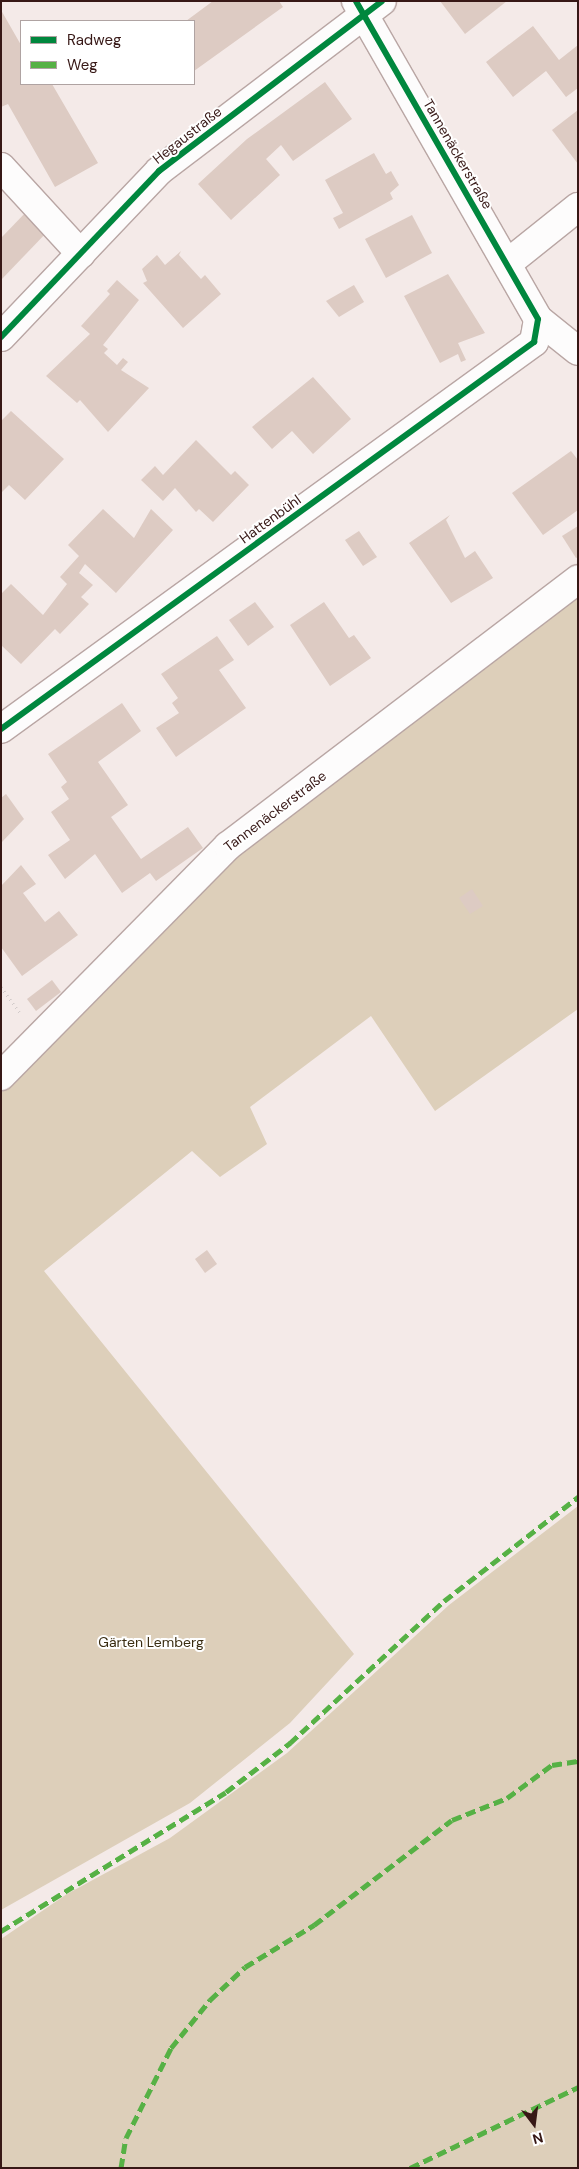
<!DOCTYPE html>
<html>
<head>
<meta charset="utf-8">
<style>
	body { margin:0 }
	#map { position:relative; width:579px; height:2169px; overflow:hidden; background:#f4eae8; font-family:"DM Sans",sans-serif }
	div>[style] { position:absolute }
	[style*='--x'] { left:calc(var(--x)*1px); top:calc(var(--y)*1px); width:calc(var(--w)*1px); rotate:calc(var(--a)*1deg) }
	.green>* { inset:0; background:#ddcfba }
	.building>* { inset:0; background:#ddcbc3 }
	.path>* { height:3px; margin-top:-1.5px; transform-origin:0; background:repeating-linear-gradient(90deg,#d2cbca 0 1px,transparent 0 5px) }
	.roads { filter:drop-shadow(1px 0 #b9a6a4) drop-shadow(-1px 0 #b9a6a4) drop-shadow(0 1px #b9a6a4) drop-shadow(0 -1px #b9a6a4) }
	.minor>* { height:28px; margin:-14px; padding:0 14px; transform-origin:14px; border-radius:14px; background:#fdfcfc }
	.quiet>* { height:5px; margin-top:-2.5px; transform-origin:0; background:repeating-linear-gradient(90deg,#56b145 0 10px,transparent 0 15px) }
	.cycleway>* { height:6px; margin:-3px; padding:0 3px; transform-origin:3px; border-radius:3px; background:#00873e }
	span { translate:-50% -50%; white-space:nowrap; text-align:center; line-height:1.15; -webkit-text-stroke:4px #fff; paint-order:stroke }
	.street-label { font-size:14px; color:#371816 }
	.park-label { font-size:14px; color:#392c11 }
	.frame { position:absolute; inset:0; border:2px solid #371816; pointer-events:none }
	.legend { position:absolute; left:20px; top:20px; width:175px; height:65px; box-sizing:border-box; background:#fff; border:1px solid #afa3a2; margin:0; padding:6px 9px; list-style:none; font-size:15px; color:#371816 }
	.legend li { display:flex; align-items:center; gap:10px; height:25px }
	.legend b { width:25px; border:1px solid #afa3a2 }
	.north { position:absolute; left:509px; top:2099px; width:50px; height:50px; -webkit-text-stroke:4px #fff; paint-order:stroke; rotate:165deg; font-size:14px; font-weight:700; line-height:20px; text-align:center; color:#371816 }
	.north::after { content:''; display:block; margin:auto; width:18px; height:22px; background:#371816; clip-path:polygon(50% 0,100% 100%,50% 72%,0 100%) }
</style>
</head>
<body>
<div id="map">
	<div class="green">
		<div style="clip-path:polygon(578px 586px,578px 1009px,435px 1111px,371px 1016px,250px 1107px,267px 1144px,220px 1177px,192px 1151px,44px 1271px,354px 1654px,290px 1723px,190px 1803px,1px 1910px,1px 1093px,214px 873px)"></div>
		<div style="clip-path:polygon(578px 1506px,578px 2168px,1px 2168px,1px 1939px,67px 1894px,170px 1838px,287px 1753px,449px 1605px)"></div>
	</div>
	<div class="building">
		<div style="clip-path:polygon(213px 1px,279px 1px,283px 7px,194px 71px,194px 21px,186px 21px)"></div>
		<div style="clip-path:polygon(440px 1px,507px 1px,465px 34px)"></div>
		<div style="clip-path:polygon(1px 10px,21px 45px,21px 84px,52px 84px,98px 163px,55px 187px,8px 104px,1px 107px)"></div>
		<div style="clip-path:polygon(533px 26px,559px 60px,578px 45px,578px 88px,566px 97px,546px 71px,513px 97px,486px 62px)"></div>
		<div style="clip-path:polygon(325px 82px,352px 119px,293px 161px,281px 145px,266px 159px,280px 175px,231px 220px,198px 184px,247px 139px)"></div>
		<div style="clip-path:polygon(578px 110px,578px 164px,552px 130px)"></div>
		<div style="clip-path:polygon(374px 153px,386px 174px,391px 171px,399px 185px,390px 193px,393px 199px,339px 229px,333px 218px,343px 213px,325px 180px)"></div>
		<div style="clip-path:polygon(28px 210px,49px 230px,1px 280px,1px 238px)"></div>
		<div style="clip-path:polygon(412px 215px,432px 253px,386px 278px,365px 239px)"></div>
		<div style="clip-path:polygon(181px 251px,179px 255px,201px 279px,205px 275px,221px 294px,183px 328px,143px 283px,147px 281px,142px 269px,157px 255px,165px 265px)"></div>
		<div style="clip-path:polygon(448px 274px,485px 333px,458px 343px,466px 360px,461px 362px,458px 354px,440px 363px,404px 296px)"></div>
		<div style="clip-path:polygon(117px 280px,139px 300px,103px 345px,108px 349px,104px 353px,117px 365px,123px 358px,128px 362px,121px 370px,149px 388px,108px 432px,80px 400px,77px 403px,46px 376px,90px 334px,81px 326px,110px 294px,107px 291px)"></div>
		<div style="clip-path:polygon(354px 285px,364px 302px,339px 317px,326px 301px)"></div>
		<div style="clip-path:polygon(313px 377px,351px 419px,313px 454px,292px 431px,272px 449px,252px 427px)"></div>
		<div style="clip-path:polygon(11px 411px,64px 459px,25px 500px,9px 485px,1px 493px,1px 421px)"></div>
		<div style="clip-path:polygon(196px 440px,231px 475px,235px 471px,249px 485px,213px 522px,199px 509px,196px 512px,175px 488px,163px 501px,141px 480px,155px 466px,163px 475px)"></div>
		<div style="clip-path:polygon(571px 451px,578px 460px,578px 510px,543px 535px,512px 493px)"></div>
		<div style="clip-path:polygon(103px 509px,134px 538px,151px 509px,173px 530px,116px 593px,85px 564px,79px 573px,93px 585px,81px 597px,89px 604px,60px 634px,55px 629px,21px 664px,1px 645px,1px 594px,11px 584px,43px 615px,67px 584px,60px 577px,79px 556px,68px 545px)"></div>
		<div style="clip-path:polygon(450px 515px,446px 520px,465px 558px,475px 551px,493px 578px,451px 603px,409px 543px)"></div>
		<div style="clip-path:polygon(578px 526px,578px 557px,576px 558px,562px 536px)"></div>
		<div style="clip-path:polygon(359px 531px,377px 557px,363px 566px,345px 540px)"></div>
		<div style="clip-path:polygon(255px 602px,274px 627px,248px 646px,229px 620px)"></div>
		<div style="clip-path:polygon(324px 602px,349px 638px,354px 635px,371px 658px,330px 686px,290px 625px)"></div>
		<div style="clip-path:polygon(217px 636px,234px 660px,219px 670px,246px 708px,176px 757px,156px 728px,179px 713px,172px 703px,178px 698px,161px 674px)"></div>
		<div style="clip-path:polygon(122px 703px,141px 731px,98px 762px,128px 805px,111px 817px,141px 859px,188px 827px,203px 848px,156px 881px,150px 873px,122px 893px,95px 854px,65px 879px,48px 855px,70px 840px,51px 812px,69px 799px,61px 787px,67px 782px,48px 754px)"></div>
		<div style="clip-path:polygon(6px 794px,24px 819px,1px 843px,1px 798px)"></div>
		<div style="clip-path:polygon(21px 865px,36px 884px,23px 893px,45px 922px,59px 911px,78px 935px,22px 976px,1px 947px,1px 886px)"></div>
		<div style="clip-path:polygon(472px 889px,483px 906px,470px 914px,459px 898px)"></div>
		<div style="clip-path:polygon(52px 980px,61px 992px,36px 1011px,27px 999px)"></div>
		<div style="clip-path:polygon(207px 1250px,217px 1264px,205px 1273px,195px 1259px)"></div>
	</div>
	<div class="path">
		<div style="--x:1;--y:987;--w:32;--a:54"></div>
	</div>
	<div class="roads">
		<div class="minor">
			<div style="--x:356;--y:1;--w:366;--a:60.2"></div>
			<div style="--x:538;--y:319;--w:51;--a:38.7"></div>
			<div style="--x:1;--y:167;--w:118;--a:47.4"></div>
			<div style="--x:508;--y:263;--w:90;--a:-38.7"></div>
			<div style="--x:1;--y:337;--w:229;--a:-46.4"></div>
			<div style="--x:159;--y:171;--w:280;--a:-37.3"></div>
			<div style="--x:1;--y:729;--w:659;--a:-35.98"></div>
			<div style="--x:534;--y:342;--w:23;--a:-80"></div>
			<div style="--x:1;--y:1076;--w:323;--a:-45.4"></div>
			<div style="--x:228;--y:846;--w:440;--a:-37.3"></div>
		</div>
	</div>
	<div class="quiet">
		<div style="--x:1;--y:1931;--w:264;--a:-31.7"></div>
		<div style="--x:226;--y:1792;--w:81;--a:-37.4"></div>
		<div style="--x:290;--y:1743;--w:209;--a:-42.7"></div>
		<div style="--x:444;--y:1601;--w:170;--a:-37.8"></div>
		<div style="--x:121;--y:2168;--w:30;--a:-81"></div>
		<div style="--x:126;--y:2138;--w:101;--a:-63.4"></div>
		<div style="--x:171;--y:2048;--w:62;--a:-50.9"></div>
		<div style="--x:210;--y:2000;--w:48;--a:-43.3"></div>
		<div style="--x:245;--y:1967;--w:81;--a:-31.3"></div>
		<div style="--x:314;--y:1925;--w:173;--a:-37.3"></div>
		<div style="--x:452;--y:1820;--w:59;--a:-21.8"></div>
		<div style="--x:507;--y:1798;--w:56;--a:-36.3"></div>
		<div style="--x:552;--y:1765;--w:26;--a:-9"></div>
		<div style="--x:410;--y:2168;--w:187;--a:-25.7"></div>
	</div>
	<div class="cycleway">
		<div style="--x:1;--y:337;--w:229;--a:-46.4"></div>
		<div style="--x:159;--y:171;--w:280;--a:-37.3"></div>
		<div style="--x:1;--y:729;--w:659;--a:-35.98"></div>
		<div style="--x:534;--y:342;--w:23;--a:-80"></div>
		<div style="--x:538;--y:319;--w:366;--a:-119.8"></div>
	</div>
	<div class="street-label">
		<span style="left:187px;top:135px;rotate:-38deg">Hegaustraße</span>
		<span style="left:458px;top:154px;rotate:60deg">Tannenäckerstraße</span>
		<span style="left:270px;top:519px;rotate:-36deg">Hattenbühl</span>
		<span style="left:275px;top:811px;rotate:-37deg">Tannenäckerstraße</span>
	</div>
	<div class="park-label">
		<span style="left:151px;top:1642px">Gärten Lemberg</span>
	</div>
	<div class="frame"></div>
	<ul class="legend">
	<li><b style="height:6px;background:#00873e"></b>Radweg</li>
	<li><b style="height:6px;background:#56b145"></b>Weg</li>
	</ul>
	<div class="north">N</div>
</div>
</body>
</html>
